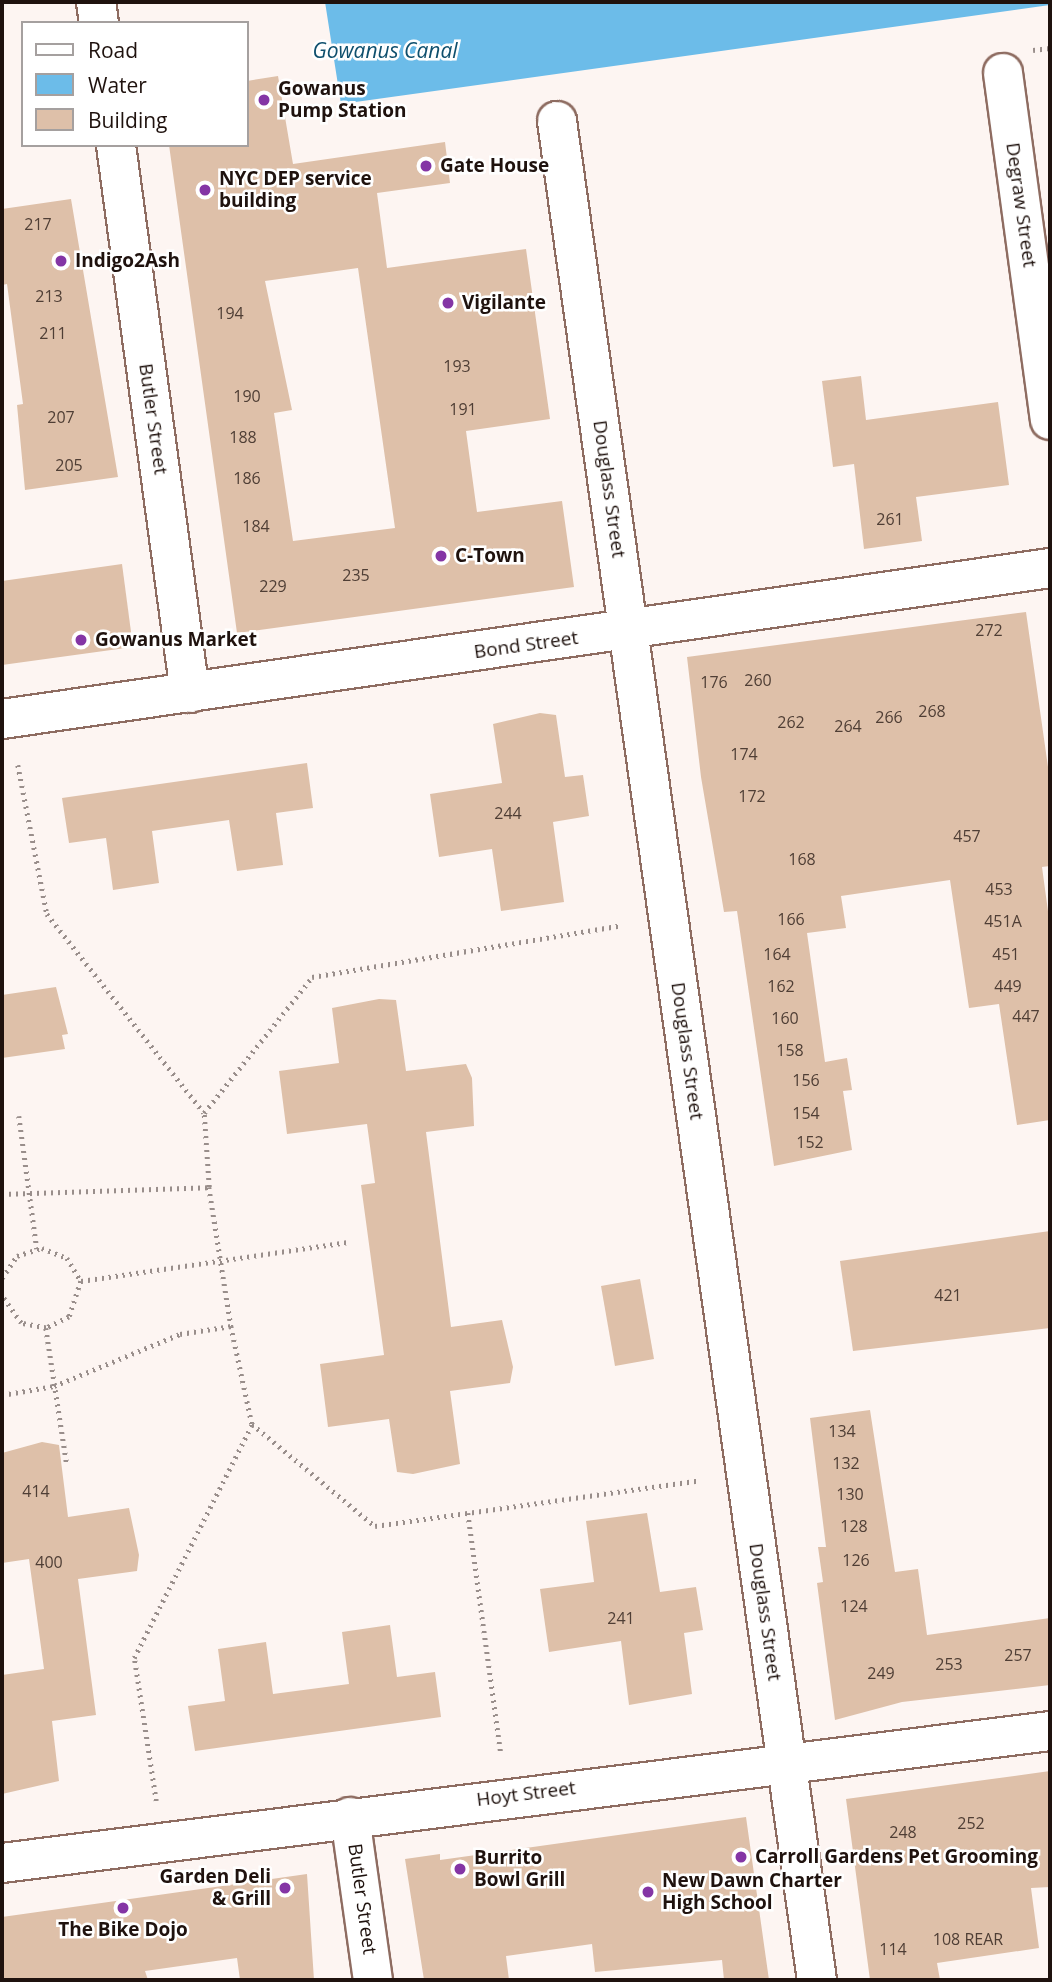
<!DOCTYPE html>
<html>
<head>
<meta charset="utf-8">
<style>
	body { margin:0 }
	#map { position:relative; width:1052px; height:1982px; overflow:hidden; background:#fdf5f2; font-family:"Open Sans",sans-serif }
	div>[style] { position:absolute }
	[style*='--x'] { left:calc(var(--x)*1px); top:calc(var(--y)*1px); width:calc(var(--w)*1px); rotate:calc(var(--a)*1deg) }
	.water>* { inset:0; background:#6cbce9 }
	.building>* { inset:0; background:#dec0a9 }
	.path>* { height:4.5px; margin-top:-2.25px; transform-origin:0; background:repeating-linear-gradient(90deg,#998e8b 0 2px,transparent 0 7px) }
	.roads { filter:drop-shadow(2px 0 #8e6c61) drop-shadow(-2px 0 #8e6c61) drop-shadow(0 2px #8e6c61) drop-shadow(0 -2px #8e6c61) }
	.street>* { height:38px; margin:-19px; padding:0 19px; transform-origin:19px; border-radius:19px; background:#fff }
	.dots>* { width:19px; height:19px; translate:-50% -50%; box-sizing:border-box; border:4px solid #fff; border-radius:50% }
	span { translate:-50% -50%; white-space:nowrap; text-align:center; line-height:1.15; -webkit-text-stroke:5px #fff; paint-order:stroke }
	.number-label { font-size:16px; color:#4f3e35 }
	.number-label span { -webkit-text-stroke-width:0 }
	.poi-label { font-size:19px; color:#1f120e; font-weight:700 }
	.left { translate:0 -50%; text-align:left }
	.right { translate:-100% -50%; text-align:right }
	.street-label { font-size:19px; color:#1f120e }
	.water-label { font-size:21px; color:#0e4f6d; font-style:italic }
	.frame { position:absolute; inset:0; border:4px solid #1f120e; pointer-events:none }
	.legend { position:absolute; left:21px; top:21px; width:228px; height:126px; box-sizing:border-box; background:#fff; border:2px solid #a5a09f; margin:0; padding:9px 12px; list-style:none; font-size:21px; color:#1f120e }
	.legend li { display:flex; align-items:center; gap:14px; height:35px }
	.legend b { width:35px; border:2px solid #a5a09f }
</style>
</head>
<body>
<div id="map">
	<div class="water">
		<div style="clip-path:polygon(325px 2px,1050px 2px,1050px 5px,341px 104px)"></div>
	</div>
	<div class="building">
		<div style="clip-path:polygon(evenodd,278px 76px,293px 164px,445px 142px,450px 183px,377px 193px,387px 268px,526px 249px,550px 419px,466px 431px,477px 512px,562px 501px,574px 587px,237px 633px,169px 145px,247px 145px,247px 81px,278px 76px,358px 268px,395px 528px,293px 541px,274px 413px,292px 410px,265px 281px,358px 268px)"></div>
		<div style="clip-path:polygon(71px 199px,118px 477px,25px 490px,17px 405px,23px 404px,7px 284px,2px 285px,2px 209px)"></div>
		<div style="clip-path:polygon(861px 376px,866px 420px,998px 402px,1009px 485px,916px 497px,922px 541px,864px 549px,854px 464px,833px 467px,822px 381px)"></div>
		<div style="clip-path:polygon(122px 564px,133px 647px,2px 665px,2px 581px)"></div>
		<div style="clip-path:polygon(1026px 612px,1050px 781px,1050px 866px,1042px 867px,1050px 926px,1050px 1120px,1017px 1125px,999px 1004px,969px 1008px,950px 880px,841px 896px,846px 928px,807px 933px,825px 1062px,847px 1058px,852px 1090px,843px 1091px,852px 1150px,774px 1166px,737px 911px,724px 912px,701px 777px,687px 657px)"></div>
		<div style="clip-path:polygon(540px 713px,556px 715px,565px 777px,583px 775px,589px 816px,553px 822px,564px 902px,501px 911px,492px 849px,439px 857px,430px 794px,502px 783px,493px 724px)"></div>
		<div style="clip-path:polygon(307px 763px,313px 808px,276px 813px,283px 865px,237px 871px,229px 820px,152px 831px,159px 883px,113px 890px,106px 838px,69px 843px,62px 798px)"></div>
		<div style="clip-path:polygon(56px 987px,68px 1034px,62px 1035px,65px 1049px,2px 1058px,2px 995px)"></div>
		<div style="clip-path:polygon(379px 999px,396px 1000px,406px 1071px,466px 1064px,472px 1078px,474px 1126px,426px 1132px,451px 1327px,502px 1320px,513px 1367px,510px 1383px,450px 1391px,460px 1464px,413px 1474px,397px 1472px,389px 1419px,328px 1427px,320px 1364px,384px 1355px,361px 1185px,375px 1183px,367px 1124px,287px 1134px,279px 1071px,339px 1063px,332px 1008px)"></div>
		<div style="clip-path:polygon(1050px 1231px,1050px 1328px,853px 1351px,840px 1261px)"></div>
		<div style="clip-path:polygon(640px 1279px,654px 1359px,615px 1366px,601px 1286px)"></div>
		<div style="clip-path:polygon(870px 1410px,895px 1572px,918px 1569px,927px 1635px,1050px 1618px,1050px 1685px,902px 1702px,835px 1720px,817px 1583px,823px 1582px,818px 1547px,826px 1547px,810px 1418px)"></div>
		<div style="clip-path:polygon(42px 1442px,59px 1445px,68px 1517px,129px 1508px,139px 1555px,137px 1571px,78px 1579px,96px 1715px,52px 1721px,59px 1781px,2px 1794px,2px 1675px,44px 1669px,29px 1559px,2px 1563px,2px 1453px)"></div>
		<div style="clip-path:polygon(647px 1513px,660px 1592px,696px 1587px,703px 1630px,684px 1633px,692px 1694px,629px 1705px,621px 1641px,549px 1652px,540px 1589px,594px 1582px,586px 1521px)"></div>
		<div style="clip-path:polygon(390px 1625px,397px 1677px,435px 1672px,441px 1717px,195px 1751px,188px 1706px,225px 1701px,218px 1649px,266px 1642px,273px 1694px,349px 1684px,342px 1632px)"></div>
		<div style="clip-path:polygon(1050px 1771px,1050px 1887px,1031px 1888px,1039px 1948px,937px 1963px,940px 1980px,870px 1980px,846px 1799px)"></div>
		<div style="clip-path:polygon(746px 1817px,769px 1980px,724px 1980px,722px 1960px,595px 1972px,592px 1944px,506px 1956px,509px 1980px,424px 1980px,405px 1859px,440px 1854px,440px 1860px)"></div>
		<div style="clip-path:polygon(307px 1874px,314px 1980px,240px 1980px,237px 1958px,145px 1971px,148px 1980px,2px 1980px,2px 1917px)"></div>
	</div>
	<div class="path">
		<div style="--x:1033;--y:50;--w:17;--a:-7"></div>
		<div style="--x:18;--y:765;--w:152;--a:79"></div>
		<div style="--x:47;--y:914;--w:253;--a:51.7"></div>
		<div style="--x:19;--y:1116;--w:134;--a:82.3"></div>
		<div style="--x:209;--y:1187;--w:141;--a:81"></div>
		<div style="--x:2;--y:1194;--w:207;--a:-1.9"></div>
		<div style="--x:209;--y:1187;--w:74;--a:-93.9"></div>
		<div style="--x:204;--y:1113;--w:174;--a:-51.5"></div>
		<div style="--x:312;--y:977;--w:314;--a:-9.5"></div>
		<div style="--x:2;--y:1278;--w:27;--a:-56"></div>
		<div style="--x:17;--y:1256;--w:26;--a:-18"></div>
		<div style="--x:42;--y:1248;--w:27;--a:22"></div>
		<div style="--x:67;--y:1258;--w:27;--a:59"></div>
		<div style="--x:81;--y:1281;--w:38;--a:108"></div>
		<div style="--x:69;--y:1317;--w:25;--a:154"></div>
		<div style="--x:46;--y:1328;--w:25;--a:-169"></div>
		<div style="--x:21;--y:1323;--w:33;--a:-125"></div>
		<div style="--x:81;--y:1281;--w:270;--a:-8.3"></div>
		<div style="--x:46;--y:1328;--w:139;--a:81.3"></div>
		<div style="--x:2;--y:1395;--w:53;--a:-9.8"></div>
		<div style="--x:54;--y:1386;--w:136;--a:-22.4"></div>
		<div style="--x:180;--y:1334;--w:52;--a:-8.9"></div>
		<div style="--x:231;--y:1326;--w:100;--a:77.9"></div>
		<div style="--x:252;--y:1424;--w:160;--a:39.7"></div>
		<div style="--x:375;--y:1526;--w:325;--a:-8"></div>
		<div style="--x:468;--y:1513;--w:243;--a:82.2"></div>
		<div style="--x:156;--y:1801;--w:145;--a:-98.7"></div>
		<div style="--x:134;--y:1658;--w:262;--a:-63.2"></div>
	</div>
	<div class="roads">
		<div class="street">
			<div style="--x:96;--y:2;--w:21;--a:82"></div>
			<div style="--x:1003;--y:73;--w:350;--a:82.3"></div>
			<div style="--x:557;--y:121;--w:1877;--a:82.04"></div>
			<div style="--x:116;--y:145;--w:553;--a:82.31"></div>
			<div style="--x:2;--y:719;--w:1059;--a:-8.2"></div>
			<div style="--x:350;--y:1817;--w:165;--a:82"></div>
			<div style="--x:2;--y:1863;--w:1056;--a:-7.18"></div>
		</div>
	</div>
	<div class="dots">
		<div style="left:264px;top:100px;background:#8435a5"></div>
		<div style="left:426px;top:166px;background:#8435a5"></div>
		<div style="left:205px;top:190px;background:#8435a5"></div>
		<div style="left:61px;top:261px;background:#8435a5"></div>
		<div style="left:448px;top:303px;background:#8435a5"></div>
		<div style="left:441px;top:556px;background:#8435a5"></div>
		<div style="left:81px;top:640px;background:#8435a5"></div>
		<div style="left:741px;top:1857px;background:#8435a5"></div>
		<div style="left:460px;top:1869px;background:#8435a5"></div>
		<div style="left:285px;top:1888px;background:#8435a5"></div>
		<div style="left:648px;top:1892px;background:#8435a5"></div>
		<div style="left:123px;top:1908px;background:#8435a5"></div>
	</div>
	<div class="number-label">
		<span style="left:38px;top:224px">217</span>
		<span style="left:49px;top:296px">213</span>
		<span style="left:230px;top:313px">194</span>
		<span style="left:53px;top:333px">211</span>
		<span style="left:457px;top:366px">193</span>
		<span style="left:247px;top:396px">190</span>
		<span style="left:463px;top:409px">191</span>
		<span style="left:61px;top:417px">207</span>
		<span style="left:243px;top:437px">188</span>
		<span style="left:69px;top:465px">205</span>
		<span style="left:247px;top:478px">186</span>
		<span style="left:890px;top:519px">261</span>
		<span style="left:256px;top:526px">184</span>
		<span style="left:356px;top:575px">235</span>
		<span style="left:273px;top:586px">229</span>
		<span style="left:989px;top:630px">272</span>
		<span style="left:758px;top:680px">260</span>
		<span style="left:714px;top:682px">176</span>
		<span style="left:932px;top:711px">268</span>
		<span style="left:889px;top:717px">266</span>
		<span style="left:791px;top:722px">262</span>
		<span style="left:848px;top:726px">264</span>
		<span style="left:744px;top:754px">174</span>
		<span style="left:752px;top:796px">172</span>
		<span style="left:508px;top:813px">244</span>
		<span style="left:967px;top:836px">457</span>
		<span style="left:802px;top:859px">168</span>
		<span style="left:999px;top:889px">453</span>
		<span style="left:791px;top:919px">166</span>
		<span style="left:1003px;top:921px">451A</span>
		<span style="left:777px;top:954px">164</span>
		<span style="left:1006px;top:954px">451</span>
		<span style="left:781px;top:986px">162</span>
		<span style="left:1008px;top:986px">449</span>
		<span style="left:1026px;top:1016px">447</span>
		<span style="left:785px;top:1018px">160</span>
		<span style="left:790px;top:1050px">158</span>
		<span style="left:806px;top:1080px">156</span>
		<span style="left:806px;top:1113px">154</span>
		<span style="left:810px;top:1142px">152</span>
		<span style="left:948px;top:1295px">421</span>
		<span style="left:842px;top:1431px">134</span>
		<span style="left:846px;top:1463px">132</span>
		<span style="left:36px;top:1491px">414</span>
		<span style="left:850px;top:1494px">130</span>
		<span style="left:854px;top:1526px">128</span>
		<span style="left:856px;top:1560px">126</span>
		<span style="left:49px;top:1562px">400</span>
		<span style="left:854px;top:1606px">124</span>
		<span style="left:621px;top:1618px">241</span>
		<span style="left:1018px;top:1655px">257</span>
		<span style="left:949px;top:1664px">253</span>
		<span style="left:881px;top:1673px">249</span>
		<span style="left:971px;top:1823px">252</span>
		<span style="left:903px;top:1832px">248</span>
		<span style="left:968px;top:1939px">108 REAR</span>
		<span style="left:893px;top:1949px">114</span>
	</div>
	<div class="poi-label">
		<span class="left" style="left:278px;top:100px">Gowanus<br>Pump Station</span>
		<span class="left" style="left:440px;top:166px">Gate House</span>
		<span class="left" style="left:219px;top:190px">NYC DEP service<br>building</span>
		<span class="left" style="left:75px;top:261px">Indigo2Ash</span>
		<span class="left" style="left:462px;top:303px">Vigilante</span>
		<span class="left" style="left:455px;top:556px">C-Town</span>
		<span class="left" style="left:95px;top:640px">Gowanus Market</span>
		<span class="left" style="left:755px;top:1857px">Carroll Gardens Pet Grooming</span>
		<span class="left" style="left:474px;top:1869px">Burrito<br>Bowl Grill</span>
		<span class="right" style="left:271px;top:1888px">Garden Deli<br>&amp; Grill</span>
		<span class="left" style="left:662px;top:1892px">New Dawn Charter<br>High School</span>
		<span style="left:123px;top:1930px">The Bike Dojo</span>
	</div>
	<div class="street-label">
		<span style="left:1021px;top:205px;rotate:82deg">Degraw Street</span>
		<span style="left:153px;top:419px;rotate:82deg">Butler Street</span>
		<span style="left:609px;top:489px;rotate:82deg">Douglass Street</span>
		<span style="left:526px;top:645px;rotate:-8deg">Bond Street</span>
		<span style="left:687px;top:1051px;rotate:82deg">Douglass Street</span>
		<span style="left:765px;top:1612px;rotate:82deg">Douglass Street</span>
		<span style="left:526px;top:1794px;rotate:-7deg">Hoyt Street</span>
		<span style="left:362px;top:1899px;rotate:82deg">Butler Street</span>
	</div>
	<div class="water-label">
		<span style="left:385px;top:50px">Gowanus Canal</span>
	</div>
	<div class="frame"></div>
	<ul class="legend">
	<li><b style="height:9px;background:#fff"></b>Road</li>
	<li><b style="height:19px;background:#6cbce9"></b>Water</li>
	<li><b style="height:19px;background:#dec0a9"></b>Building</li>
	</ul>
</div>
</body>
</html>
